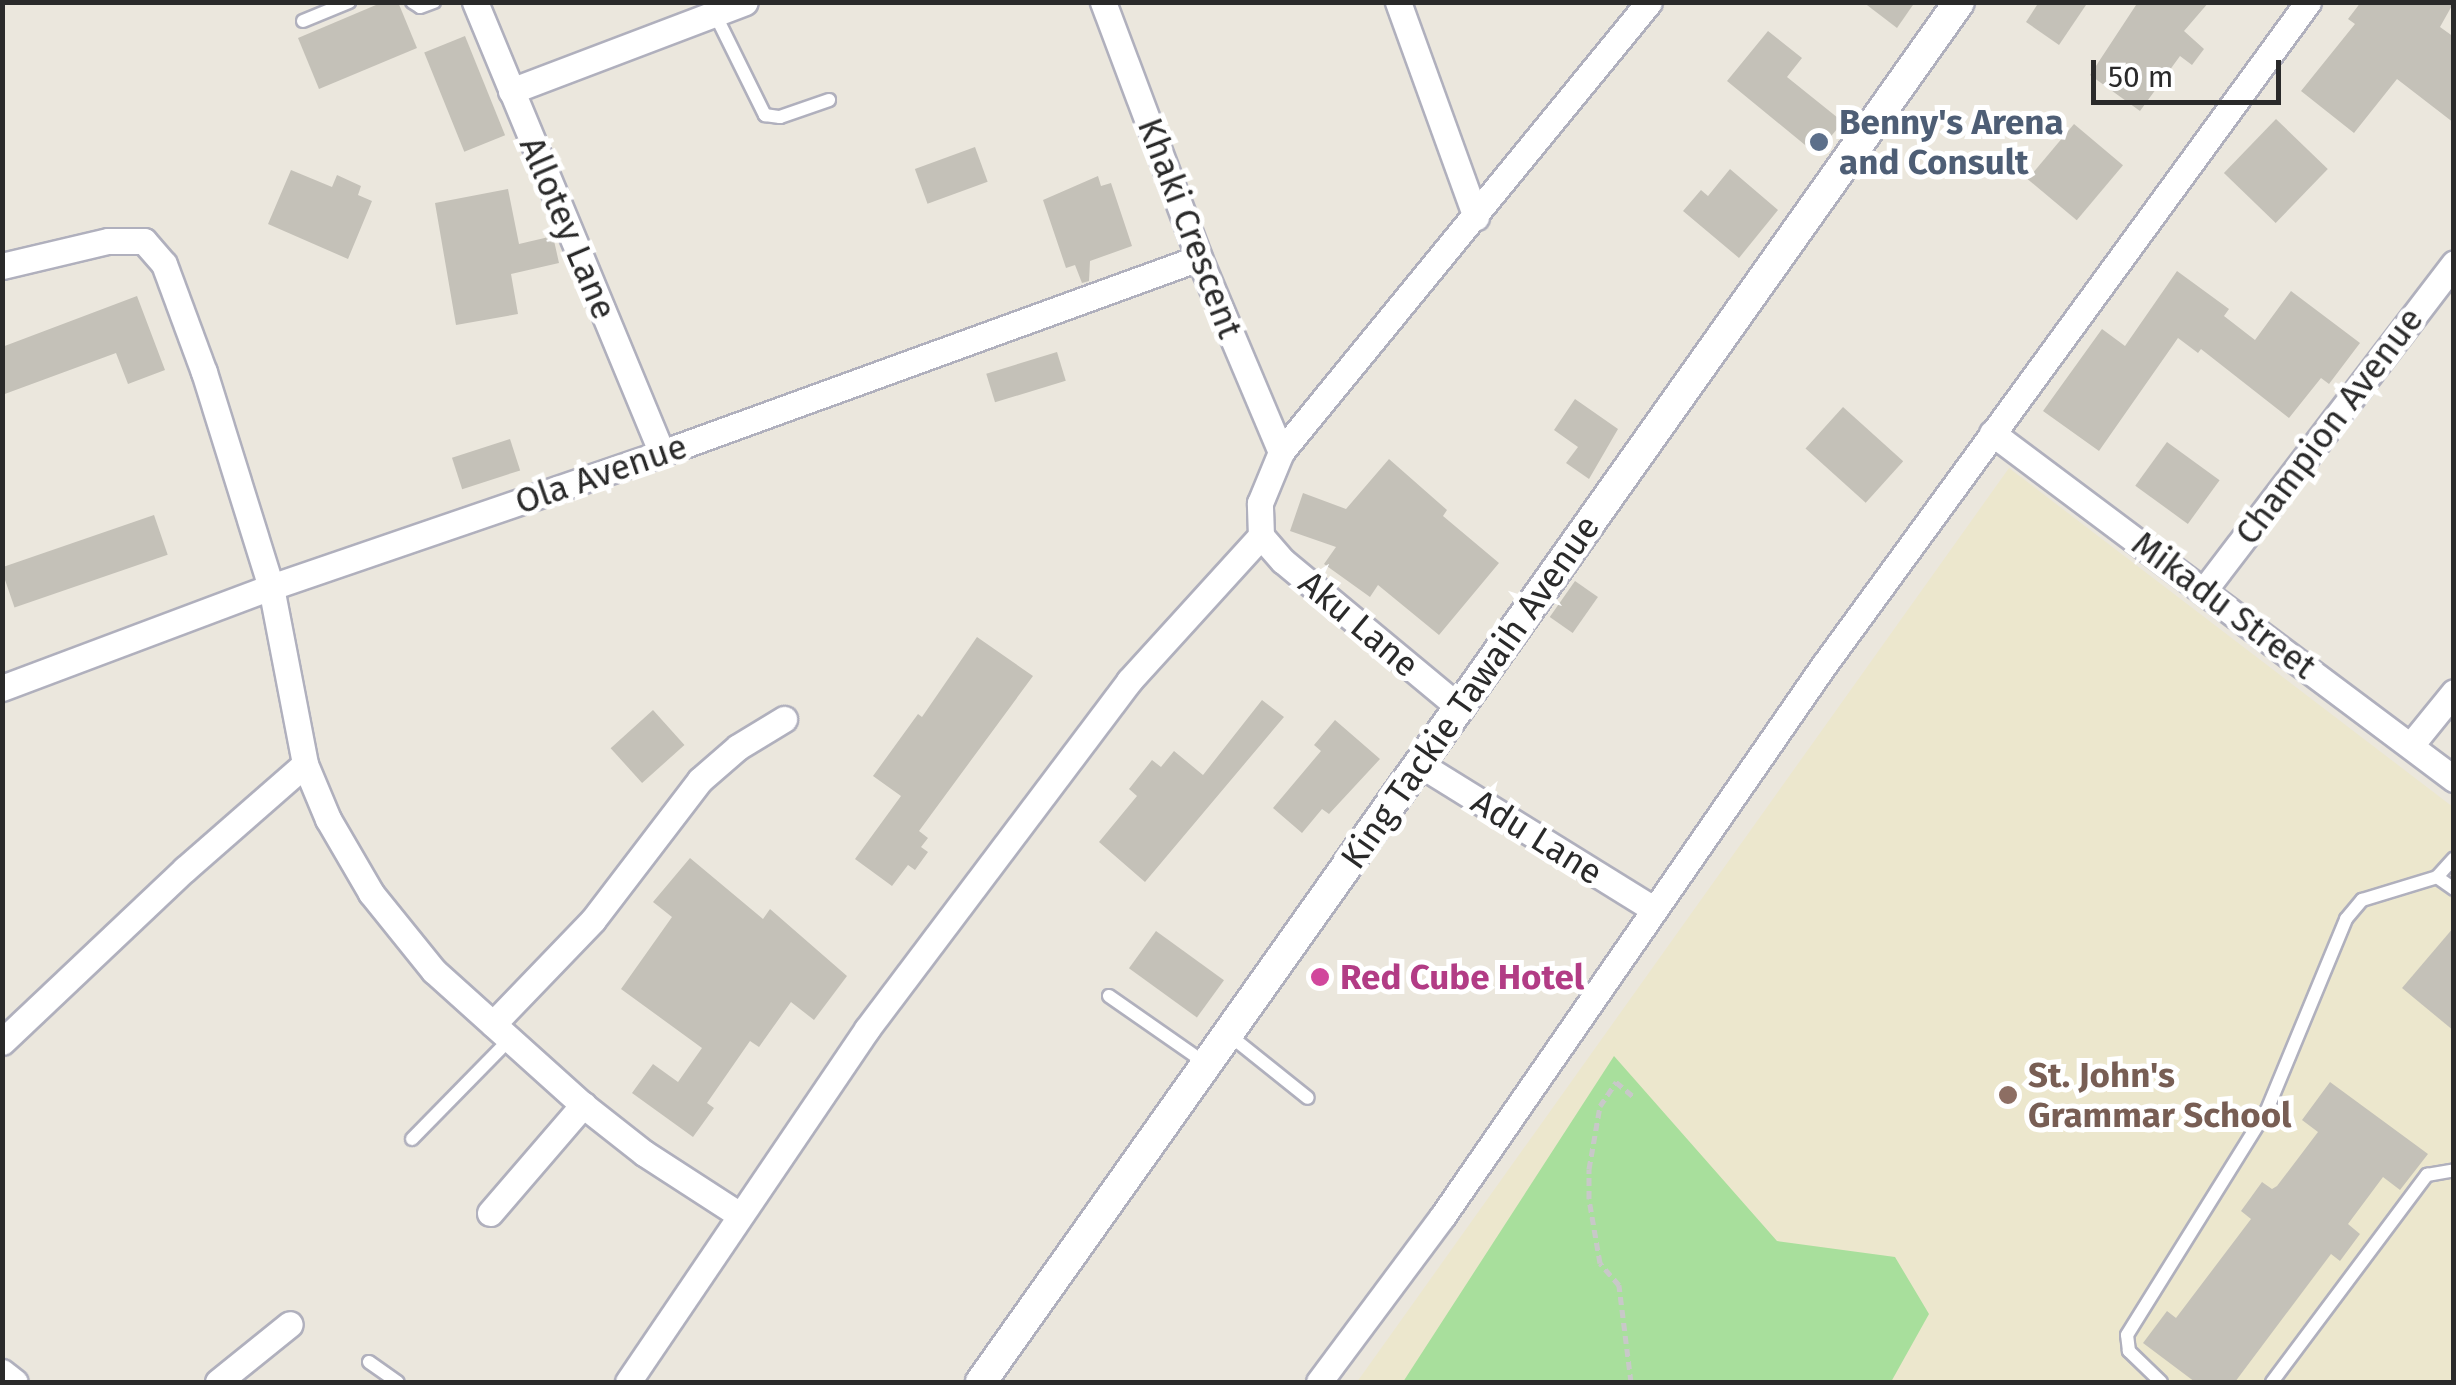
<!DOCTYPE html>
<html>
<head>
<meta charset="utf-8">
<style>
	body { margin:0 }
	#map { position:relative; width:2456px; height:1385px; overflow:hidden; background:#ebe7dd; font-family:"Fira Sans",sans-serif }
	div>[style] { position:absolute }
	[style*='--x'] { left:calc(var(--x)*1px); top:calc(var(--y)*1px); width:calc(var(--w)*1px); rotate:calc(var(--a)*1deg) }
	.education>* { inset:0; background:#ece7cd }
	.green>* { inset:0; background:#a8df9c }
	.building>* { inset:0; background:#c4c1b8; transform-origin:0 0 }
	.path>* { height:5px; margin-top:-2.5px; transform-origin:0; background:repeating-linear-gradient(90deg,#c8c8c8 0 8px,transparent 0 13px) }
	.roads { filter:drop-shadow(2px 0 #b0b0bd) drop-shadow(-2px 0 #b0b0bd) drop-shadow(0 2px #b0b0bd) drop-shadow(0 -2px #b0b0bd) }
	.service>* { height:12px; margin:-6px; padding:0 6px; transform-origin:6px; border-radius:6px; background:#fff }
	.minor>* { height:25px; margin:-12.5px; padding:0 12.5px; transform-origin:12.5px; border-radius:12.5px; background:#fff }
	.tertiary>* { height:30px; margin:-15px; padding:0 15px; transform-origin:15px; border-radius:15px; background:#fff }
	.dots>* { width:28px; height:28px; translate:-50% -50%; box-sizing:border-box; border:5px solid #fff; border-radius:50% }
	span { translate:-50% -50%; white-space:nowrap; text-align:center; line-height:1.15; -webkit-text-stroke:10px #fff; paint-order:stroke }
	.service-label { font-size:35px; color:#4e5e75; font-weight:700 }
	.left { translate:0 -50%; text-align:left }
	.street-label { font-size:35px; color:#2a2a2a }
	.hotel-label { font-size:35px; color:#b23c85; font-weight:700 }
	.education-label { font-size:35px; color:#785e54; font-weight:700 }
	.frame { position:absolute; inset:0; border:5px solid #2a2a2a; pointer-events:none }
	.scale { position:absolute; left:2091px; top:60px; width:190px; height:45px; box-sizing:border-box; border:5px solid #2a2a2a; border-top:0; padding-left:12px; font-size:30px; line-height:35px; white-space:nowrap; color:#2a2a2a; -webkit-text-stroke:8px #fff; paint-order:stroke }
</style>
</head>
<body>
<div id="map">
	<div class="education">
		<div style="clip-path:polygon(2009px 468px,2453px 807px,2453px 1382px,1357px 1382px)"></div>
	</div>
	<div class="green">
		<div style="clip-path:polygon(1614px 1056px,1777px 1241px,1895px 1257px,1929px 1314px,1891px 1382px,1403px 1382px)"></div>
	</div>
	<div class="building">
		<div style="clip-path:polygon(383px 2px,398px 2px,417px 48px,319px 89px,298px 38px)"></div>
		<div style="clip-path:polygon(1863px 2px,1915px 2px,1897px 28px)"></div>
		<div style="clip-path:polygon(2039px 2px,2088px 2px,2059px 45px,2026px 22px)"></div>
		<div style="clip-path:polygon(2138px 2px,2209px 2px,2184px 31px,2204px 49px,2192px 65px,2180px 56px,2140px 111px,2090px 75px)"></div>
		<div style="clip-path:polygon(2361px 2px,2454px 2px,2440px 27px,2454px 37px,2454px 123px,2397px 79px,2354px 133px,2301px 91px,2355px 24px,2348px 19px)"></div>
		<div style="clip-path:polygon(1768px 31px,1802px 58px,1787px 77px,1843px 122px,1816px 154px,1727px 81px)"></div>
		<div style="left:465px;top:36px;width:107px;height:44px;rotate:68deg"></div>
		<div style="left:2276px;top:119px;width:72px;height:75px;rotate:44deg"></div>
		<div style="left:2074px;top:124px;width:64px;height:72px;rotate:40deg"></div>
		<div style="left:975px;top:147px;width:37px;height:64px;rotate:70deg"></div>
		<div style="clip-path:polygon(1730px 169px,1778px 210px,1739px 258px,1683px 211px,1701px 190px,1708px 196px)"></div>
		<div style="clip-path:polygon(291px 170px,332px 187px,337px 175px,361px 186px,358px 195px,372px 201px,348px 259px,268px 224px)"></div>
		<div style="clip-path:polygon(1098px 176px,1101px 186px,1111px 183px,1132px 246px,1090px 261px,1089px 281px,1082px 283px,1075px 265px,1066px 268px,1043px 200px)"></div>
		<div style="clip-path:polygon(508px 189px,519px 244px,553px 236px,559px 263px,511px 274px,518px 314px,456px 325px,435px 203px)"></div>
		<div style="clip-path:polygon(2177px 271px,2229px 309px,2224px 316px,2255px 340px,2291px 291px,2360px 343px,2329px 384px,2321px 378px,2289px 418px,2201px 349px,2198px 353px,2178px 338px,2099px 451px,2043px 411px,2102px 329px,2125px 346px)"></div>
		<div style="clip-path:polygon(137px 296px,165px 370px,128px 384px,116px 353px,2px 395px,2px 347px)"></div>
		<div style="left:1057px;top:352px;width:30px;height:74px;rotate:73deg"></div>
		<div style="clip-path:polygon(1575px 399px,1618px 429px,1589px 479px,1566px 463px,1578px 447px,1554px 430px)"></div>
		<div style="left:1843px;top:407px;width:81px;height:56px;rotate:42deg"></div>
		<div style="left:510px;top:439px;width:33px;height:61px;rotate:72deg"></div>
		<div style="left:2167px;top:442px;width:65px;height:54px;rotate:36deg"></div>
		<div style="clip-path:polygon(1389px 459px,1447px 510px,1443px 516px,1499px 563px,1439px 635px,1378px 585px,1370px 597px,1324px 564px,1336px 547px,1290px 531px,1303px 493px,1346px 509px)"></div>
		<div style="left:154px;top:515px;width:42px;height:162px;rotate:71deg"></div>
		<div style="left:1575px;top:581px;width:28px;height:44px;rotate:35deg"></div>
		<div style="clip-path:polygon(977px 637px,1033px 676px,919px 831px,928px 838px,921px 847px,928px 852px,915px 870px,908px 865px,892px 886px,855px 859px,901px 796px,873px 776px,918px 714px,922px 717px)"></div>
		<div style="clip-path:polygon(1262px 700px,1284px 717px,1145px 882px,1099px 842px,1137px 796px,1129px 789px,1152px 760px,1161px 767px,1174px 751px,1203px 775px)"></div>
		<div style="left:653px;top:710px;width:47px;height:57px;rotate:48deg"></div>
		<div style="clip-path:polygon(1335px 720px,1380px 759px,1329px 814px,1322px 809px,1302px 833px,1273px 808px,1321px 751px,1314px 745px)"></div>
		<div style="clip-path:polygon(690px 858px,763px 919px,770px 909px,847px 976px,814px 1020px,791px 1002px,759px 1047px,750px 1041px,707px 1103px,714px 1108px,693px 1137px,632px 1093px,653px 1064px,678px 1082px,702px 1048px,621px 989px,672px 917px,653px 902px)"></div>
		<div style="clip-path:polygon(2454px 927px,2454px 1031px,2402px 988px)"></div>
		<div style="left:1156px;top:931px;width:84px;height:46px;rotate:36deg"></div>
		<div style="clip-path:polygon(2330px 1082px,2428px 1154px,2400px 1190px,2383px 1177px,2348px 1224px,2360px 1234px,2340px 1261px,2331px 1254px,2235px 1382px,2195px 1382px,2143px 1343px,2167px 1311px,2176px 1318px,2251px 1219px,2241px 1211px,2262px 1182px,2272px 1189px,2277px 1186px,2318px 1132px,2302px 1120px)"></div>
	</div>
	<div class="path">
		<div style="--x:1631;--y:1382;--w:98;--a:-97.1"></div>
		<div style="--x:1619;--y:1285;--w:29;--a:-131"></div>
		<div style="--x:1600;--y:1263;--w:65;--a:-99.8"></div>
		<div style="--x:1589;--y:1199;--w:30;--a:-90"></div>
		<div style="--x:1589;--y:1169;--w:64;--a:-80.1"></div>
		<div style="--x:1600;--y:1106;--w:29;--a:-56"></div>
		<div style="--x:1616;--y:1082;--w:23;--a:40"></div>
	</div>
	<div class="roads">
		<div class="service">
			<div style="--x:412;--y:2;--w:9;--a:32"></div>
			<div style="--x:420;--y:7;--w:15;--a:-20"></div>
			<div style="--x:715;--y:14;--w:113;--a:63.7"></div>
			<div style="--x:765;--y:115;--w:15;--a:8"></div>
			<div style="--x:780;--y:117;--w:52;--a:-19.1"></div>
			<div style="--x:303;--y:21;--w:50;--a:-22.4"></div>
			<div style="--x:2437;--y:877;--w:21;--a:35"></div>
			<div style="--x:1109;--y:996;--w:117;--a:34.9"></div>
			<div style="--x:1228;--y:1034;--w:102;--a:38.7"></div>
			<div style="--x:412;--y:1139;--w:140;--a:-45.6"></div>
			<div style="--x:369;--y:1362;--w:35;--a:35"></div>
			<div style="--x:2161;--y:1382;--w:45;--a:-135.9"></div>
			<div style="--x:2129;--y:1351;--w:16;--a:-97"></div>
			<div style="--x:2127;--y:1335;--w:265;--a:-58.1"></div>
			<div style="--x:2267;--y:1110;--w:207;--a:-67.5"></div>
			<div style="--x:2346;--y:919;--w:25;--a:-50"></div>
			<div style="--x:2362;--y:900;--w:78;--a:-17"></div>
			<div style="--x:2437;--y:877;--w:25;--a:-48"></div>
			<div style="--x:2272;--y:1382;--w:259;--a:-53.2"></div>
			<div style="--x:2427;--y:1175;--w:27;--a:-10"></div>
		</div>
		<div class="minor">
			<div style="--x:475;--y:2;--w:488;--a:67.5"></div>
			<div style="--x:1103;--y:2;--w:273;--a:69.4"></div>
			<div style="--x:1199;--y:258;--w:211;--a:67.1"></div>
			<div style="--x:1398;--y:2;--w:229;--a:70.1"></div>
			<div style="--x:511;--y:91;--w:250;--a:-20.8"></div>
			<div style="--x:2;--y:266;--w:109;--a:-13.3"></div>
			<div style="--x:108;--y:241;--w:36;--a:0"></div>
			<div style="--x:144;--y:241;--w:30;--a:49"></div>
			<div style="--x:164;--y:264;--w:115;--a:69.7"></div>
			<div style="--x:204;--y:372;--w:225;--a:72.7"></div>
			<div style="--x:271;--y:587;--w:180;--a:79.1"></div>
			<div style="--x:305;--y:764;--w:60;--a:67.3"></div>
			<div style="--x:328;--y:819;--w:86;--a:59.8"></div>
			<div style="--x:371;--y:893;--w:100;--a:51.1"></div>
			<div style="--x:434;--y:971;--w:200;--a:42"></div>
			<div style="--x:583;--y:1105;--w:78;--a:38.2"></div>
			<div style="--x:644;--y:1153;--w:114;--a:32.9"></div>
			<div style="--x:1992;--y:433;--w:577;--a:36.83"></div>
			<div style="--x:1261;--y:536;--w:33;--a:49"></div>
			<div style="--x:1283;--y:561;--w:231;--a:39.7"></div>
			<div style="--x:2205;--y:589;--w:410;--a:-52.6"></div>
			<div style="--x:2;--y:688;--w:287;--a:-20.6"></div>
			<div style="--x:271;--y:587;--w:413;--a:-18.9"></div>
			<div style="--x:662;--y:453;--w:571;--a:-19.96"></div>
			<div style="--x:2411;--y:745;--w:68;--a:-50.9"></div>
			<div style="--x:1421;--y:765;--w:273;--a:31.8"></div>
			<div style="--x:493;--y:1024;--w:144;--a:-46.1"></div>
			<div style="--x:593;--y:920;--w:176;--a:-52.6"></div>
			<div style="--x:700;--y:780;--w:50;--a:-41"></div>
			<div style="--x:738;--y:747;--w:54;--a:-31.3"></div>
			<div style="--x:2;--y:1042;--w:252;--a:-43.4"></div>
			<div style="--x:185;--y:869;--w:159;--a:-41.2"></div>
			<div style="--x:490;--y:1213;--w:143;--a:-49.3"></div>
			<div style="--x:2;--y:1372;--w:16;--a:38"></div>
			<div style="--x:218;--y:1382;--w:92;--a:-38.9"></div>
			<div style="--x:628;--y:1382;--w:426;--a:-55.9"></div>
			<div style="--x:867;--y:1029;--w:436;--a:-53"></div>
			<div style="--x:1129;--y:681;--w:196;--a:-47.7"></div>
			<div style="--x:1261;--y:536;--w:33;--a:-92"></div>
			<div style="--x:1260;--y:503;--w:55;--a:-67.6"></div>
			<div style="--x:1281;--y:452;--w:581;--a:-50.72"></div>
			<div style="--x:1319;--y:1382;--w:206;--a:-53.3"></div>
			<div style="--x:1442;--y:1217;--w:671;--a:-55.32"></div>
			<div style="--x:1824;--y:665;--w:821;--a:-53.87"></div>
		</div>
		<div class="tertiary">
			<div style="--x:981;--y:1382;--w:1691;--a:-54.67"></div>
		</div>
	</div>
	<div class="dots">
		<div style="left:1819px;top:142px;background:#5c6f8a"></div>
		<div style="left:1320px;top:977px;background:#d1479c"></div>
		<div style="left:2008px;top:1095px;background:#8d6e63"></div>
	</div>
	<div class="service-label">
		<span class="left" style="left:1839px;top:142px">Benny's Arena<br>and Consult</span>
	</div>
	<div class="street-label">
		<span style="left:568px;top:228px;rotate:67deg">Allotey Lane</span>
		<span style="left:1190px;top:228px;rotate:69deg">Khaki Crescent</span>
		<span style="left:2329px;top:426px;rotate:-53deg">Champion Avenue</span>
		<span style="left:601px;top:474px;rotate:-19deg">Ola Avenue</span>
		<span style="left:2224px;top:605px;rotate:37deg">Mikadu Street</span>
		<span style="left:1359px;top:624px;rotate:40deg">Aku Lane</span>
		<span style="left:1470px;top:692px;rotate:-55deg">King Tackie Tawaih Avenue</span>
		<span style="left:1537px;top:837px;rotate:32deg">Adu Lane</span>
	</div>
	<div class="hotel-label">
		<span class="left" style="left:1340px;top:977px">Red Cube Hotel</span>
	</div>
	<div class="education-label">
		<span class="left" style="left:2028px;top:1095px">St. John's<br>Grammar School</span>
	</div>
	<div class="frame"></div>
	<div class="scale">50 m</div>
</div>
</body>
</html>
